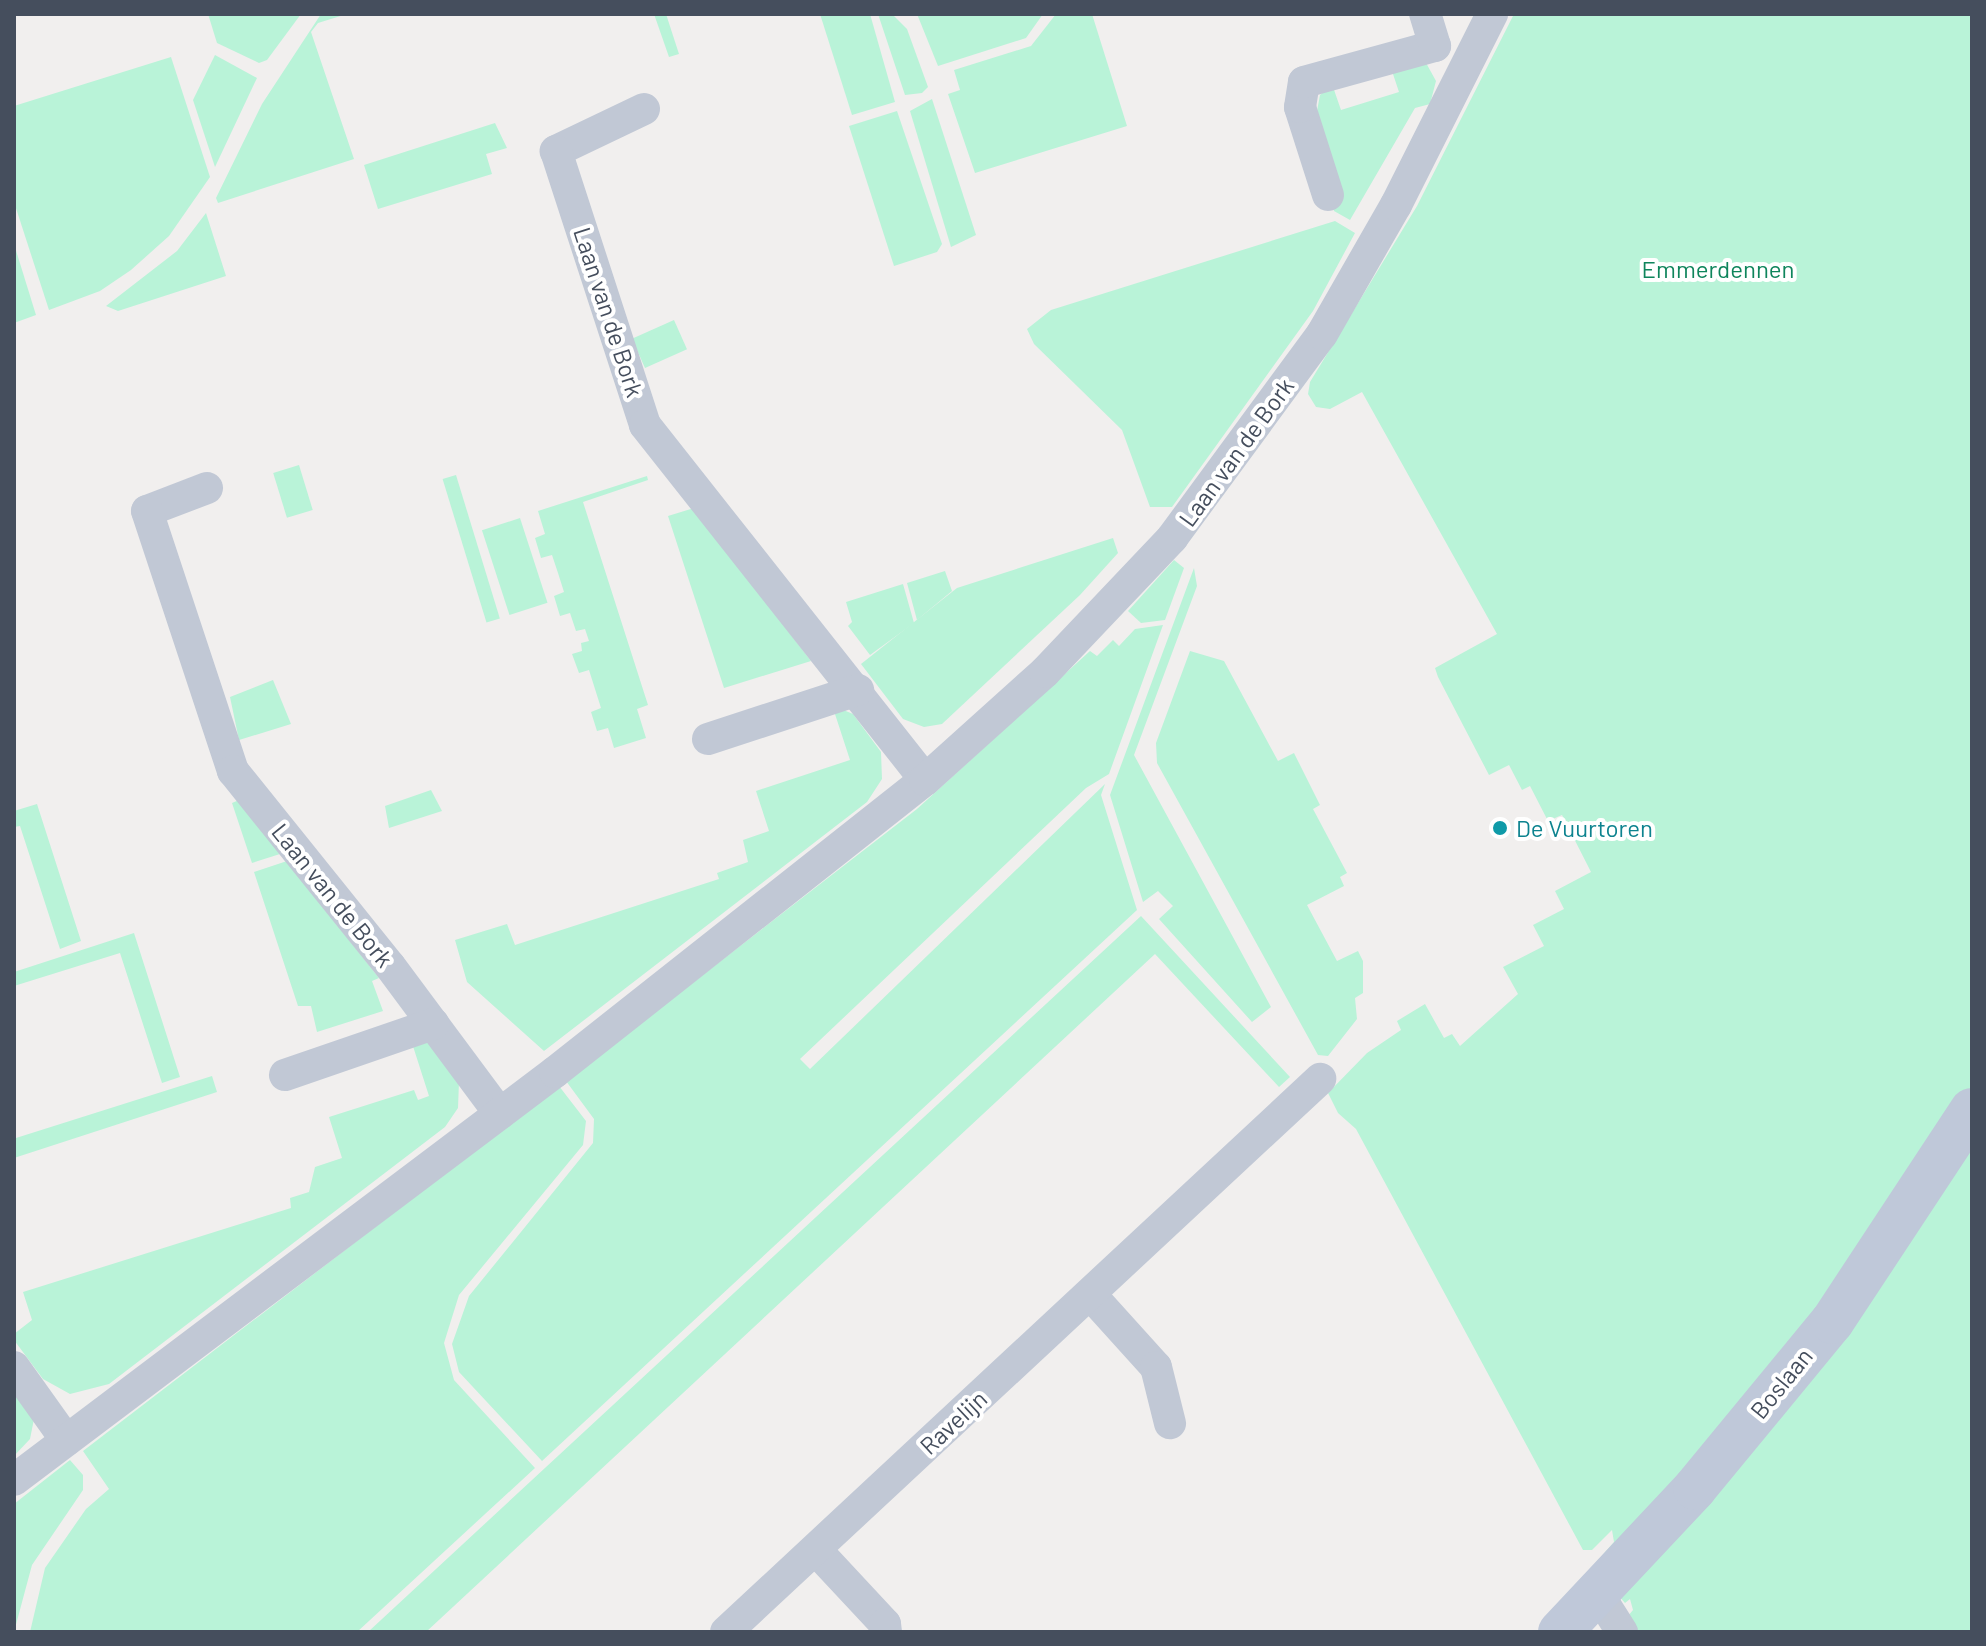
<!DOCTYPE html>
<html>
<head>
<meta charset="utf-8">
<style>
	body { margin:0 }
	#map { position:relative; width:1986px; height:1646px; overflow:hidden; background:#f1efee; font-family:Barlow,sans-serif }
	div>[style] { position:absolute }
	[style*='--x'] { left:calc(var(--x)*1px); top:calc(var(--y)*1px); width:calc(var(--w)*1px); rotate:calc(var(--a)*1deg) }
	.green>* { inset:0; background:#b9f3d8; transform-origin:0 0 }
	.street>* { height:32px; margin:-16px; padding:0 16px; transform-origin:16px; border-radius:16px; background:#c1c8d5 }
	.secondary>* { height:44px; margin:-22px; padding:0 22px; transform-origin:22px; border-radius:22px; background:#bfc8d9 }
	.dots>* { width:22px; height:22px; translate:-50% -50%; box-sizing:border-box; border:4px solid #fff; border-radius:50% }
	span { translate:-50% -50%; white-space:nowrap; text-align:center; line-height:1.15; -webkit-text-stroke:8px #fff; paint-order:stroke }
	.park-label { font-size:24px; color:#0f855c }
	.street-label { font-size:24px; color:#454e5d }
	.culture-label { font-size:24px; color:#0d838f }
	.left { translate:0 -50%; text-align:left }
	.frame { position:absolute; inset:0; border:16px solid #454e5d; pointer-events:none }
</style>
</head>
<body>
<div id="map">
	<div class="green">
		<div style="clip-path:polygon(208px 14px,301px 14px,267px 60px,259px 63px,217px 43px)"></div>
		<div style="clip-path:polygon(321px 14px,347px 14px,318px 23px,311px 32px,354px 159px,218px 203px,216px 198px,262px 104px)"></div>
		<div style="clip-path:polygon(654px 14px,666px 14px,679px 54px,669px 57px)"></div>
		<div style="clip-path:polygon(820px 14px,870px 14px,895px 102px,852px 115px)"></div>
		<div style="clip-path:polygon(878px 14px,892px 14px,907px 29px,928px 87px,922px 93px,905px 95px)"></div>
		<div style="clip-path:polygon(917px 14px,1043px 14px,1026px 38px,938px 66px)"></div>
		<div style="clip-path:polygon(1056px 14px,1092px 14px,1127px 126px,975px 173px,948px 94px,960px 90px,954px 70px,1031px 46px)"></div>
		<div style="clip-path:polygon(1514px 14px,1972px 14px,1972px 1632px,1638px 1631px,1628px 1616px,1633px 1610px,1630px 1599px,1625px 1603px,1593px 1566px,1614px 1542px,1612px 1530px,1592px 1550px,1583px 1550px,1356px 1129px,1338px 1113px,1328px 1093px,1367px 1053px,1401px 1030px,1397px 1021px,1425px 1004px,1444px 1038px,1452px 1034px,1460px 1046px,1518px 994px,1503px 967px,1544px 946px,1533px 925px,1564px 909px,1555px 891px,1591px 872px,1562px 815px,1548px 821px,1530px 786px,1522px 790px,1509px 765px,1489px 775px,1438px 677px,1435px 668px,1497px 634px,1362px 392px,1330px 409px,1316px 407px,1308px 394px,1310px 382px,1417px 206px)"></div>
		<div style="clip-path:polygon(215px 55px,257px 78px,215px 167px,193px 100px)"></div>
		<div style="clip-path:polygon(171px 57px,210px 177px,169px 236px,131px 270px,100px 291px,49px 310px,14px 202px,14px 106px)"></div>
		<div style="clip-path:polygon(1425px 61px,1436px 81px,1430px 104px,1415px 108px,1350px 220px,1334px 211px,1317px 111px,1320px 95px,1332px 84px,1341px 110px,1399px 92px,1390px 65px)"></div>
		<div style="clip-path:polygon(932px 99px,976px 235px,951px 247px,910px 111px)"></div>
		<div style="clip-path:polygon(897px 111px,942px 244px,937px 252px,894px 266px,849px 126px)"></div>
		<div style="clip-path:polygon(495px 123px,507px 148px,486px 154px,492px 174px,378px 209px,364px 165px)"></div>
		<div style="clip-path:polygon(206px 213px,226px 276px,118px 311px,106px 306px,177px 251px)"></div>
		<div style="clip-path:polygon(1335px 221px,1355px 233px,1313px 311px,1172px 507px,1150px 507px,1122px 430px,1034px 344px,1027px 329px,1051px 310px)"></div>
		<div style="clip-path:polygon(14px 244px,36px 315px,14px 323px)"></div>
		<div style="left:674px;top:320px;width:32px;height:46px;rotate:66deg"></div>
		<div style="left:299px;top:465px;width:47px;height:27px;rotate:73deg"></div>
		<div style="left:456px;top:475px;width:150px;height:14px;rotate:73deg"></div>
		<div style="clip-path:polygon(647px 476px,648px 480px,583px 502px,648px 705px,637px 709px,646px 738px,614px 748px,608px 728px,597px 731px,591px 712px,601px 708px,589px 670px,579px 673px,572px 654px,582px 651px,581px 643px,589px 641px,585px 629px,576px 631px,570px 613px,560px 616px,554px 596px,564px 592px,558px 573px,552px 555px,541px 558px,535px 538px,545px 534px,538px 511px)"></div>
		<div style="clip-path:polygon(694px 508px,811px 661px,724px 688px,668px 516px)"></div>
		<div style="left:520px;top:518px;width:89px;height:40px;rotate:72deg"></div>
		<div style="clip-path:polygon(1113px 538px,1118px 553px,1080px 595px,942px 724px,924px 727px,903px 719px,861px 664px,957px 588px)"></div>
		<div style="clip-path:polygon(1174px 560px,1184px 568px,1165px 620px,1141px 623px,1128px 611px)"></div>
		<div style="clip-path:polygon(1194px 568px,1197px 586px,1134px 755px,1271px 1007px,1252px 1022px,1159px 919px,1173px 906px,1158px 891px,1143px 902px,1110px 795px)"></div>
		<div style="clip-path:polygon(945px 571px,952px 591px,917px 620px,907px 583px)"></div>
		<div style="clip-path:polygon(903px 584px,914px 623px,870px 655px,848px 626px,852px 622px,846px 602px)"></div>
		<div style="clip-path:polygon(1163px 625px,1109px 774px,1086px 788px,800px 1059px,810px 1069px,1105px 784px,1101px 795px,1137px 910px,542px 1461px,459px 1372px,452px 1344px,469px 1296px,593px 1143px,594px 1119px,566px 1081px,917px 809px,1090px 651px,1097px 656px,1113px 640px,1119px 646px,1135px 629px)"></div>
		<div style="clip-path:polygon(1190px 651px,1224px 661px,1278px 761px,1294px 753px,1320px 805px,1313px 809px,1347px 873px,1340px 877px,1344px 886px,1307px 905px,1337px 961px,1358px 951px,1363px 961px,1363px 993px,1355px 998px,1357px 1019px,1328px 1056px,1318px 1055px,1157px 763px,1156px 743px)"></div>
		<div style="clip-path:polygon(273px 680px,291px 724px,239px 740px,230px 697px)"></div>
		<div style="clip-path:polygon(841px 709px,853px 714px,881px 752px,882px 779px,867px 802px,544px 1051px,467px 982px,455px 940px,507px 924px,515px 945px,719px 879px,717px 873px,748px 862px,743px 840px,769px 831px,756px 791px,850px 760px,834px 711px)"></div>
		<div style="clip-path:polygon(431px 790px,442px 811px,389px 828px,385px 806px)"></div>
		<div style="clip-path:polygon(239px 800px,280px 854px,252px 863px,232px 803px)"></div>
		<div style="clip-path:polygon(37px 804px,81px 941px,60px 949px,20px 826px,14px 827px,14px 811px)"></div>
		<div style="clip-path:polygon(287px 861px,379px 978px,372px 981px,383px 1011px,317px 1032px,311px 1006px,298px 1006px,254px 872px)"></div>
		<div style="clip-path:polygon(1141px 916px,1290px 1077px,1279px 1087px,1155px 954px,426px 1632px,368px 1632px)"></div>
		<div style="clip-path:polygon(134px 933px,180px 1077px,162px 1083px,120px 953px,14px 986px,14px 972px)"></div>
		<div style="clip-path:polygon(425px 1039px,459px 1082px,458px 1108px,445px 1127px,109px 1384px,70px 1394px,43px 1379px,14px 1340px,14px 1334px,32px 1320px,23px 1292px,291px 1208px,290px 1198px,309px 1192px,315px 1167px,342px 1158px,329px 1117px,414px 1090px,418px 1100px,429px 1096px,411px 1040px)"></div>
		<div style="clip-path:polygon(212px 1076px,217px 1092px,14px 1158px,14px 1133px,16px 1138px)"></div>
		<div style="clip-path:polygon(559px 1086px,586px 1121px,583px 1145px,459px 1295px,444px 1343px,454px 1380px,535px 1468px,357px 1632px,30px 1632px,45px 1568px,86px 1509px,109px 1489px,83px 1451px)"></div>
		<div style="clip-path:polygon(14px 1380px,34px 1419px,30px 1439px,14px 1456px)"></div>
		<div style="clip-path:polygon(70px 1460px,83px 1475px,83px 1490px,32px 1565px,14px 1632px,14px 1504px)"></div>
	</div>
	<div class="street">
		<div style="--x:644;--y:109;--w:98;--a:154.5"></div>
		<div style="--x:556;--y:151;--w:288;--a:72"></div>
		<div style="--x:645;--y:425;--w:452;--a:51.7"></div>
		<div style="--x:1328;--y:195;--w:92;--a:-107.7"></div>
		<div style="--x:1300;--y:107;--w:25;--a:-81"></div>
		<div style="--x:1304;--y:82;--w:136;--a:-15.4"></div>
		<div style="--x:1435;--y:46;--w:34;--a:-107"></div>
		<div style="--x:207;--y:488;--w:64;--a:159"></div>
		<div style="--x:147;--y:511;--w:274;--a:71.7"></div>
		<div style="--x:233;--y:771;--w:250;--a:51.2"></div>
		<div style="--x:390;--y:966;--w:184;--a:53.4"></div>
		<div style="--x:708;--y:739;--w:158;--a:-18.1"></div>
		<div style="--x:285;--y:1075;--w:157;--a:-19"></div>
		<div style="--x:1090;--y:1294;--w:98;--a:47.9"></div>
		<div style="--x:1156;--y:1367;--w:58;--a:76"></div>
		<div style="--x:14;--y:1367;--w:90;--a:54.5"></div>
		<div style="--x:14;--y:1480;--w:678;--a:-37.02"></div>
		<div style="--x:555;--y:1072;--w:471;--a:-38.3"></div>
		<div style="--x:925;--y:780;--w:161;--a:-42"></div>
		<div style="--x:1045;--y:672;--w:185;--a:-46.5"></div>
		<div style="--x:1172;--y:538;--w:253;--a:-53.7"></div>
		<div style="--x:1322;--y:334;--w:149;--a:-60.2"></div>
		<div style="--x:1396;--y:205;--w:214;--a:-63.3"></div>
		<div style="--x:816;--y:1550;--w:101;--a:47"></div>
		<div style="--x:885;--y:1624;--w:8;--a:83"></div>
		<div style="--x:1598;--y:1594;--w:45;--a:57.7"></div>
		<div style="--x:726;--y:1632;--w:812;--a:-42.95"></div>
	</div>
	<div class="secondary">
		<div style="--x:1560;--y:1632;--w:197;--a:-46.8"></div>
		<div style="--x:1695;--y:1488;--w:215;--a:-50.5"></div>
		<div style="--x:1832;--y:1322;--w:254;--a:-56.6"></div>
	</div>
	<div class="dots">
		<div style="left:1500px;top:828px;background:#0f9aa8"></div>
	</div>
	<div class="park-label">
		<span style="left:1718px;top:269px">Emmerdennen</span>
	</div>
	<div class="street-label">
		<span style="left:609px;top:312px;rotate:72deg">Laan van de Bork</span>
		<span style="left:1236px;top:452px;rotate:-54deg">Laan van de Bork</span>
		<span style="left:333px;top:895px;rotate:51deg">Laan van de Bork</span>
		<span style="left:1781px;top:1383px;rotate:-51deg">Boslaan</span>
		<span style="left:953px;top:1422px;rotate:-43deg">Ravelijn</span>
	</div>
	<div class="culture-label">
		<span class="left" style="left:1516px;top:828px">De Vuurtoren</span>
	</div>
	<div class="frame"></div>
</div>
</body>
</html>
